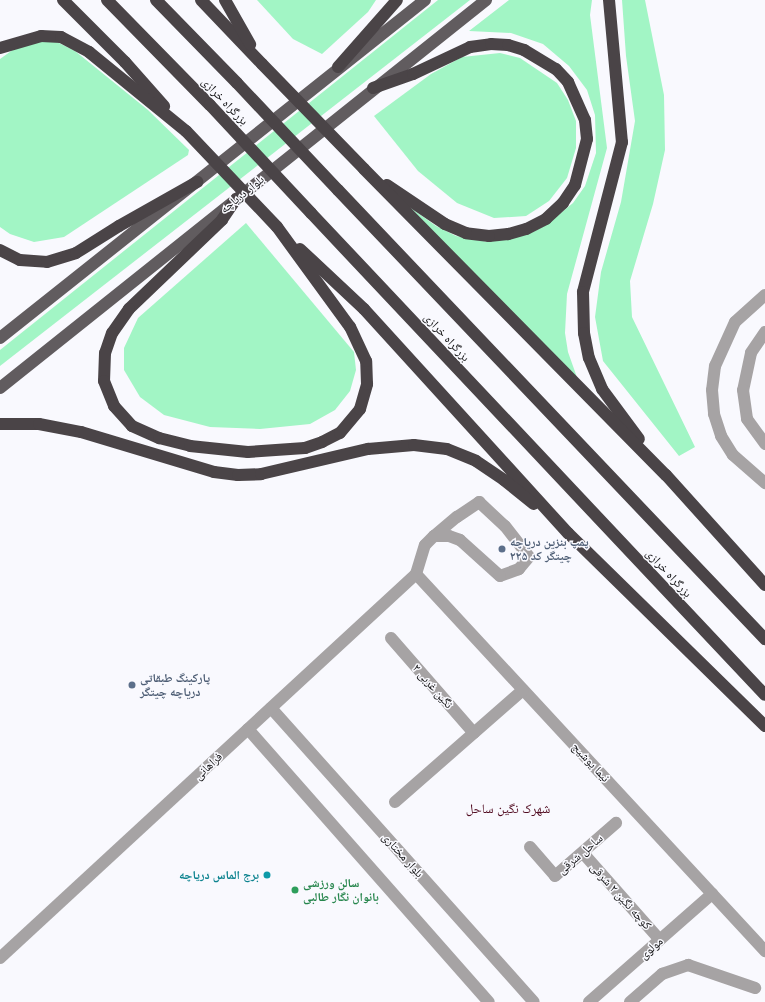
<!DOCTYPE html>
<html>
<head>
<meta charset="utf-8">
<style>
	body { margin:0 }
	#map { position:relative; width:765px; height:1002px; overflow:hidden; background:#f9f9fe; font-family:"Open Sans","Noto Naskh Arabic",sans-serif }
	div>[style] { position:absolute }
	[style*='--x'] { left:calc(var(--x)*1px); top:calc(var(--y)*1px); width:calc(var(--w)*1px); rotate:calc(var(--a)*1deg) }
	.green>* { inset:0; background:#a2f5c5 }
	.minor>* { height:12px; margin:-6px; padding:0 6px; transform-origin:6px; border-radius:6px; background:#a6a3a4 }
	.major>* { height:12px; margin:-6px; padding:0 6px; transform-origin:6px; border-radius:6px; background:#615c5f }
	.highway>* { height:12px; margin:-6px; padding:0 6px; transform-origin:6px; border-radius:6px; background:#4a4447 }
	.highway-bridge>* { height:12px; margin:-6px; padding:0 6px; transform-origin:6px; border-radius:6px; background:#4a4447 }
	.dots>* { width:11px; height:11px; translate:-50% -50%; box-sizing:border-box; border:2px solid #f9f9fe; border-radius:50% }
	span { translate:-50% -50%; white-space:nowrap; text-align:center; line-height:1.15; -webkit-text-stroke:3px #f9f9fe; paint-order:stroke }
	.street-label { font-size:12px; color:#101012 }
	.service-label { font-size:12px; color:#4e5e75; font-weight:700 }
	.left { translate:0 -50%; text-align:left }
	.culture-label { font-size:12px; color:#0d838f; font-weight:700 }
	.right { translate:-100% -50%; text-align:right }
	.leisure-label { font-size:12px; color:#27864d; font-weight:700 }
	.neighbourhood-label { font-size:13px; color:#520d22 }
</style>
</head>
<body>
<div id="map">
	<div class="green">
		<div style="clip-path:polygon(257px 0,376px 0,368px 12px,322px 54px,293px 39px)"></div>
		<div style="clip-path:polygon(438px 0,470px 0,0 366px,0 350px)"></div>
		<div style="clip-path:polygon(509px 0,592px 0,590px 15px,607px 148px,567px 294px,565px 333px,568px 352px,579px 383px,408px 206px,436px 226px,456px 236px,488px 242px,533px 232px,546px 225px,573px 203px,585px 186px,596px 153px,595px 115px,587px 90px,569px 66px,543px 44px,511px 33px,469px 31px)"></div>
		<div style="clip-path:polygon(622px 0,645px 0,664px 95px,665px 150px,653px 204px,630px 281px,632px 317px,695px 447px,679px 456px,603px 361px,595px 317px,601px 272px,621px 202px,635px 121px,626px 56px)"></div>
		<div style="clip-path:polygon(34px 42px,57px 42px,75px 51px,148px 110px,189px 150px,188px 155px,64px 237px,34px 242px,10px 234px,0 227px,0 59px,14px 49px)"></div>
		<div style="clip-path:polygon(500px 53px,520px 58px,557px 83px,568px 100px,576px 121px,576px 148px,567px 178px,549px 201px,526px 216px,494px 218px,457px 203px,418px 171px,374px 116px,431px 74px,462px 57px)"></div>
		<div style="clip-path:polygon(246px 223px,354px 352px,356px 370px,350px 391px,335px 410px,310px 424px,260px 429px,210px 427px,164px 415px,140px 397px,124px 370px,124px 348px,138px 318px)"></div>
	</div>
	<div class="minor">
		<div style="--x:765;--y:295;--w:40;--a:138"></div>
		<div style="--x:735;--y:322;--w:48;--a:114.4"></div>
		<div style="--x:715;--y:366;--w:24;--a:97"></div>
		<div style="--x:712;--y:390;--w:24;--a:85"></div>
		<div style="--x:714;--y:414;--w:23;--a:72"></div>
		<div style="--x:721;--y:436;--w:22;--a:58"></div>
		<div style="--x:733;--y:455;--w:43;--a:41.2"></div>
		<div style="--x:765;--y:332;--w:25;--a:124"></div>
		<div style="--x:751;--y:353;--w:38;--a:102"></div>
		<div style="--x:743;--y:390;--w:29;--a:82"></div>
		<div style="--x:747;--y:419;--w:31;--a:54"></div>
		<div style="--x:416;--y:574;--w:514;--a:47.21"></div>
		<div style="--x:416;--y:574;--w:30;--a:-73"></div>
		<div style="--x:425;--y:545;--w:13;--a:-45"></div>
		<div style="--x:434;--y:536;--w:30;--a:-40"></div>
		<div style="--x:457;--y:517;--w:27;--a:-34"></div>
		<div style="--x:479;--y:502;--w:35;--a:43"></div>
		<div style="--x:505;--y:526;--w:39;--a:52"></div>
		<div style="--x:529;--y:557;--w:16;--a:130"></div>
		<div style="--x:519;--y:569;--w:20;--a:160"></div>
		<div style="--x:500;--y:576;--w:54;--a:-138"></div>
		<div style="--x:460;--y:540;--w:12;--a:-160"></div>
		<div style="--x:449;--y:536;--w:15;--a:180"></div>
		<div style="--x:391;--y:638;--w:126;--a:48.9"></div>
		<div style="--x:271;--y:708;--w:394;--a:48.2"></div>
		<div style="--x:248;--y:729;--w:364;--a:48.6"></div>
		<div style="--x:395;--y:802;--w:170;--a:-41.2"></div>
		<div style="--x:530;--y:847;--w:38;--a:49"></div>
		<div style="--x:555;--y:876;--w:81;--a:-41"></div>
		<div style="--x:583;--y:853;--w:116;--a:48.5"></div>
		<div style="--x:0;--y:958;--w:566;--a:-42.71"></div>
		<div style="--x:589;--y:1002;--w:164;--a:-41.3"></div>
		<div style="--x:630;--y:1002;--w:43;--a:-41.2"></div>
		<div style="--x:662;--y:974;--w:28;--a:-19"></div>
		<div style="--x:688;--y:965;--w:71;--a:18.9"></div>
	</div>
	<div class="major">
		<div style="--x:0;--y:338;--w:543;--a:-38.5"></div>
		<div style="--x:0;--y:388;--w:622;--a:-38.6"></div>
	</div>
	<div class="highway">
		<div style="--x:63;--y:0;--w:88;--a:45"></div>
		<div style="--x:125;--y:62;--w:59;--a:48.4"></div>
		<div style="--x:107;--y:0;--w:147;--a:45.6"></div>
		<div style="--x:156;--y:0;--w:116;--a:45.7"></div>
		<div style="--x:201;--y:0;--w:88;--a:46.4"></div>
		<div style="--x:225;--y:0;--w:51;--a:60.4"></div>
		<div style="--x:609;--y:0;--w:143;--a:84.8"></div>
		<div style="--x:622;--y:142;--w:155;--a:104.6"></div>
		<div style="--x:583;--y:292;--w:41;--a:88.6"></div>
		<div style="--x:584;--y:333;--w:25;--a:79"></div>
		<div style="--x:589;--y:358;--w:34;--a:67"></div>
		<div style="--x:602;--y:389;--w:62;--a:53.5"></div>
		<div style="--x:0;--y:48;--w:43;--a:-16.3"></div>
		<div style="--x:41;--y:36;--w:20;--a:3"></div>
		<div style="--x:61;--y:37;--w:32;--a:28"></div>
		<div style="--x:89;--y:52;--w:125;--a:39.2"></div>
		<div style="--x:338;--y:67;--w:89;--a:-48.6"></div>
		<div style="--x:373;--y:88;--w:42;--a:-19.3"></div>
		<div style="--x:413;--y:74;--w:63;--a:-25.3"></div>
		<div style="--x:470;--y:47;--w:21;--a:-8"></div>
		<div style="--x:491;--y:44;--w:17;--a:3"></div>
		<div style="--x:508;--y:45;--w:17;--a:17"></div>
		<div style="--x:524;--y:50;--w:37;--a:31"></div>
		<div style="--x:556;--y:69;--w:18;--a:47"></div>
		<div style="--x:568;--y:82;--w:42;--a:65.9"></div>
		<div style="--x:585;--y:120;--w:19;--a:84"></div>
		<div style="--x:587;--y:139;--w:48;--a:104.6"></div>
		<div style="--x:575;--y:185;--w:22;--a:124"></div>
		<div style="--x:563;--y:203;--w:23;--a:137"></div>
		<div style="--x:546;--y:219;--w:22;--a:153"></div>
		<div style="--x:526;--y:229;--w:19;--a:164"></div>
		<div style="--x:508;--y:234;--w:19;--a:174"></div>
		<div style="--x:489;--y:236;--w:23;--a:-173"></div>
		<div style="--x:466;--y:233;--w:23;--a:-157"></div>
		<div style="--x:445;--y:224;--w:70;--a:-146.1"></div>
		<div style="--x:364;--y:169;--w:430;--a:45.4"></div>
		<div style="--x:666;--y:475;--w:148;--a:48"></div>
		<div style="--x:338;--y:190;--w:620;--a:46.44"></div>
		<div style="--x:236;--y:199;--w:25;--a:124"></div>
		<div style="--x:222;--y:220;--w:129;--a:136.3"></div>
		<div style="--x:129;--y:309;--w:29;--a:125"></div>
		<div style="--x:112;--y:333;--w:21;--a:109"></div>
		<div style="--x:105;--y:353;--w:28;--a:92"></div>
		<div style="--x:104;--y:381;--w:27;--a:68"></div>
		<div style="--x:114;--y:406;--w:27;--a:48"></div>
		<div style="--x:132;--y:426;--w:30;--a:24"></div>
		<div style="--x:159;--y:438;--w:32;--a:14"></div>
		<div style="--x:190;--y:446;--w:58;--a:5.9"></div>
		<div style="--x:248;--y:452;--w:57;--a:-4"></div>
		<div style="--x:305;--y:448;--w:18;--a:-19"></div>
		<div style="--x:322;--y:442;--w:20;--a:-27"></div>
		<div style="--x:340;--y:433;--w:31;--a:-50"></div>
		<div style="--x:360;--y:409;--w:26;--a:-74"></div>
		<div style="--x:367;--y:384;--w:23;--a:-92"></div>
		<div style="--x:366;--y:361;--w:38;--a:-115"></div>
		<div style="--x:350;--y:327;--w:124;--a:-126.1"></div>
		<div style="--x:311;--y:213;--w:662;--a:46.71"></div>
		<div style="--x:300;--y:249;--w:88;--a:43.2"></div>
		<div style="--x:364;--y:309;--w:303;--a:47.7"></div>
		<div style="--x:568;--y:533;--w:276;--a:44.4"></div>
		<div style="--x:0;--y:250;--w:22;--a:27"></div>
		<div style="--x:20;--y:260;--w:27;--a:4"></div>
		<div style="--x:47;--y:262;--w:30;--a:-17"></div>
		<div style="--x:76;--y:253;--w:51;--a:-32.1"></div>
		<div style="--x:119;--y:226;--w:90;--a:-29.4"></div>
		<div style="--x:0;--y:424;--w:39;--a:0"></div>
		<div style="--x:39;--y:424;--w:43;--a:10.8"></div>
		<div style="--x:81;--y:432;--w:139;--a:16.7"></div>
		<div style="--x:214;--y:472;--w:24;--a:7"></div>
		<div style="--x:238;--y:475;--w:23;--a:-2"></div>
		<div style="--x:261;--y:474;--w:110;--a:-13.2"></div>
		<div style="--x:368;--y:449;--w:46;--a:-5"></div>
		<div style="--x:414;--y:445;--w:33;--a:7"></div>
		<div style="--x:447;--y:449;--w:31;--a:22"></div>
		<div style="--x:476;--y:461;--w:34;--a:34"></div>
		<div style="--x:504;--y:480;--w:38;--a:39"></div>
	</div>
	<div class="highway-bridge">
		<div style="--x:262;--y:64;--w:146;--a:45.8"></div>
		<div style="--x:237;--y:83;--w:147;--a:46.7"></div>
		<div style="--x:210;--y:105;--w:148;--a:46.9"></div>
		<div style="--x:186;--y:131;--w:132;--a:46.5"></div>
	</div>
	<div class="dots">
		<div style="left:502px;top:549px;background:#5c6f8a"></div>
		<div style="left:132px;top:685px;background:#5c6f8a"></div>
		<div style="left:267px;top:875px;background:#0f9aa8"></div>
		<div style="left:295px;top:890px;background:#2e9e5b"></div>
	</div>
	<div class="street-label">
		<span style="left:225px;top:101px;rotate:46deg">بزرگراه خرازی</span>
		<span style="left:242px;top:194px;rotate:-39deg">بلوار دریاچه</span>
		<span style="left:447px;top:337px;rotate:47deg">بزرگراه خرازی</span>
		<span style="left:669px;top:573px;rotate:47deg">بزرگراه خرازی</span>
		<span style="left:433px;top:686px;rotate:49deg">نگین غربی ۲</span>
		<span style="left:591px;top:762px;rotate:47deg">نیما یوشیج</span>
		<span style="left:208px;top:766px;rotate:-43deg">فراهانی</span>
		<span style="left:580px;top:854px;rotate:-40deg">ساحل شرقی</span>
		<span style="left:403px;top:855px;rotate:48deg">بلوار مختاری</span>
		<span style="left:621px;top:896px;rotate:48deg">کوچه نگین ۲ شرقی</span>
		<span style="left:651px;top:948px;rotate:-41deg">مولوی</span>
	</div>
	<div class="service-label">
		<span class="left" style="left:510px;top:549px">پمپ بنزین دریاچه<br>چیتگر کد ۲۲۵</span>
		<span class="left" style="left:140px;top:685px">پارکینگ طبقاتی<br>دریاچه چیتگر</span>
	</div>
	<div class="culture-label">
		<span class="right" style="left:259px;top:875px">برج الماس دریاچه</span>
	</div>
	<div class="leisure-label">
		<span class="left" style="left:303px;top:890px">سالن ورزشی<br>بانوان نگار طالبی</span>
	</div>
	<div class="neighbourhood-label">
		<span style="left:508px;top:808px">شهرک نگین ساحل</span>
	</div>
</div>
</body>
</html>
